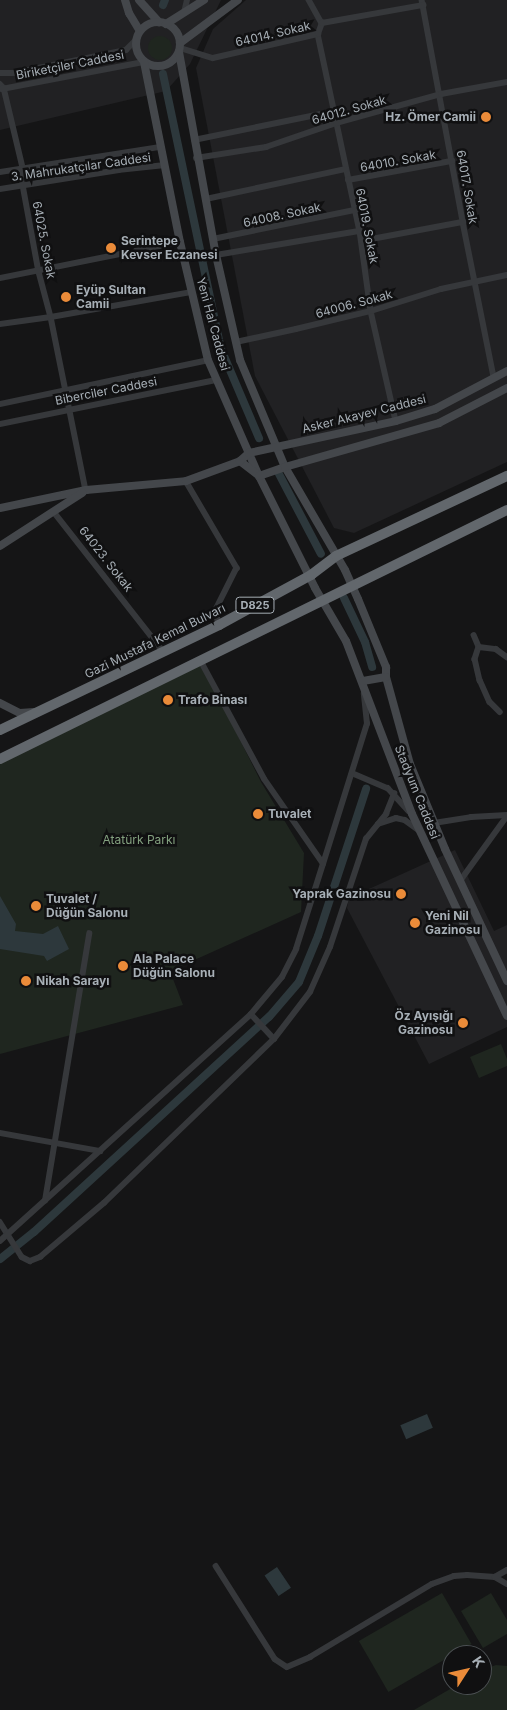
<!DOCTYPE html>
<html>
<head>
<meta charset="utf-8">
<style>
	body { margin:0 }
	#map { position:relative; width:507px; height:1710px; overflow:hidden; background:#151516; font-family:Inter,sans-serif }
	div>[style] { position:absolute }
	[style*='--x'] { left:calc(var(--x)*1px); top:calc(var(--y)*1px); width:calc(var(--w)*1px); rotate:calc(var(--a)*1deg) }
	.built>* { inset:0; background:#212123 }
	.green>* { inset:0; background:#1f261f; transform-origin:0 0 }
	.round { border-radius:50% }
	.water>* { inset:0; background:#2d383c; transform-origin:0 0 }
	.canal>* { height:8px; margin:-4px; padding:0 4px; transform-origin:4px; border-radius:4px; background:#2d383c }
	.street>* { height:5.5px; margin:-2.75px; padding:0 2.75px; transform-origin:2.75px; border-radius:2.75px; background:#36383b }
	.secondary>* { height:8px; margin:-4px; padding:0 4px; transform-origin:4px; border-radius:4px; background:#44474b }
	.secondary>.ring { margin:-4px; padding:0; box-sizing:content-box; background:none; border:8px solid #44474b; border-radius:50% }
	.highway>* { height:10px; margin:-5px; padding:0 5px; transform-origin:5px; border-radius:5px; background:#62676c }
	.dots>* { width:14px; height:14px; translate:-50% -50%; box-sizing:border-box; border:2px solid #101011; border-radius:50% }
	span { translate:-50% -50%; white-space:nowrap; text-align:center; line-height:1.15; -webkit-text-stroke:5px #101011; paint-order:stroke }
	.shield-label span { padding:1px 4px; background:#101011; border:1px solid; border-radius:4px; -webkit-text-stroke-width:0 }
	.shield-label { font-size:11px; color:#a7afb6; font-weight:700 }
	.street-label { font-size:12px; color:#a7afb6 }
	.poi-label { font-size:12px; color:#a7afb6; font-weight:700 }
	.right { translate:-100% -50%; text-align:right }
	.left { translate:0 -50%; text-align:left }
	.park-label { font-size:12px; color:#83a07f }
	.north { position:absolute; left:442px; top:1645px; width:50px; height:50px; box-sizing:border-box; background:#101011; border:1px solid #4c5053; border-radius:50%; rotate:55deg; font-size:14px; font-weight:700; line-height:20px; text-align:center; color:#a7afb6 }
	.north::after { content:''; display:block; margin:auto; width:18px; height:22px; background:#ea8b39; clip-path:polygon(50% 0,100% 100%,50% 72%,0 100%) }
</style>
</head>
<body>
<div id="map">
	<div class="built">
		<div style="clip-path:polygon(0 0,221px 0,190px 64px,166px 91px,0 130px)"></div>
		<div style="clip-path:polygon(246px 0,507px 0,507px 462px,354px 533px,334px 528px,255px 376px,196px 68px,213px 29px)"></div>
		<div style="clip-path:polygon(455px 850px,494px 931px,507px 925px,507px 1027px,429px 1064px,347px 908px,349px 898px)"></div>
	</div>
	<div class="green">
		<div class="round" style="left:148px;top:36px;width:24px;height:24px"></div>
		<div style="clip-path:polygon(200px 660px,261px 782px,304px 853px,301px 912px,170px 971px,183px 1005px,0 1054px,0 760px)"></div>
		<div style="clip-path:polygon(501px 1044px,507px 1059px,507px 1066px,479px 1078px,470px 1057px)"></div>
		<div style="left:442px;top:1593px;width:59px;height:96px;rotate:60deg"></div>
		<div style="clip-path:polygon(491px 1593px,507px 1620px,507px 1634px,483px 1648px,461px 1611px)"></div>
		<div style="clip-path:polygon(496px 1665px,507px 1666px,507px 1710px,414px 1710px,457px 1685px,482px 1685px,482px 1670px)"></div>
	</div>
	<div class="water">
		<div style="clip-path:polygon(0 896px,16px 924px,15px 931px,43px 934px,58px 926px,69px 949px,47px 961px,44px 956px,0 949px)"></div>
		<div style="left:427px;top:1414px;width:15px;height:29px;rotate:67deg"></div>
		<div style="left:277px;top:1567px;width:25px;height:15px;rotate:56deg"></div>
	</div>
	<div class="canal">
		<div style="--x:163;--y:5;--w:5;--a:-68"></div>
		<div style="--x:163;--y:74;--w:281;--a:78.1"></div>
		<div style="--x:221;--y:349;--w:97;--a:66.9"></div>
		<div style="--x:279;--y:474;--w:90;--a:62.3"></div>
		<div style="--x:344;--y:598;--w:49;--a:64.5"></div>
		<div style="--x:365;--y:642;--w:26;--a:74"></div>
		<div style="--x:0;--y:1259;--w:43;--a:-38.5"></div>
		<div style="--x:34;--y:1232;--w:319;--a:-42.5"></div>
		<div style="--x:269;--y:1017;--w:46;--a:-49.4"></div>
		<div style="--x:299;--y:982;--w:50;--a:-67.6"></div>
		<div style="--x:318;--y:936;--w:155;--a:-71.9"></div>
	</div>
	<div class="street">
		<div style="--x:309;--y:0;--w:26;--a:61"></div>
		<div style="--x:422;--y:0;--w:226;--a:79.5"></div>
		<div style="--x:463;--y:222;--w:158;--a:78.7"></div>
		<div style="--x:184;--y:13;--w:13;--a:-77"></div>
		<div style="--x:318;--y:34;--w:201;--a:78"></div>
		<div style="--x:360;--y:231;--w:81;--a:82.2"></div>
		<div style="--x:371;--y:311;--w:113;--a:77.2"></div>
		<div style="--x:180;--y:48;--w:34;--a:17"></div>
		<div style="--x:213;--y:58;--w:108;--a:-12.9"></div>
		<div style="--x:318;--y:34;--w:12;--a:-70"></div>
		<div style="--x:322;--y:23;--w:103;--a:-10.1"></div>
		<div style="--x:0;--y:73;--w:14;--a:0"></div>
		<div style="--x:14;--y:73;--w:114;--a:-11.6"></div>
		<div style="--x:126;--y:50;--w:14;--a:-45"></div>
		<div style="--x:0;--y:84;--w:6;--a:45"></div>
		<div style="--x:4;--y:88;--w:82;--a:76.6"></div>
		<div style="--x:23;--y:168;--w:17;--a:90"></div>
		<div style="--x:23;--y:185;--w:88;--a:79.6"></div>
		<div style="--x:39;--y:272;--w:47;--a:75.1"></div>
		<div style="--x:51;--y:317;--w:177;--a:78.6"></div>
		<div style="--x:2;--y:89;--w:145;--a:-10.8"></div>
		<div style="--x:194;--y:140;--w:144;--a:-11.6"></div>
		<div style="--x:196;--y:158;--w:71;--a:-8.9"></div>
		<div style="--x:266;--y:147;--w:74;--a:-18.9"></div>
		<div style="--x:336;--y:123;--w:109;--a:-15.4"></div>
		<div style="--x:441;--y:94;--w:67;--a:-10.3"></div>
		<div style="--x:0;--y:172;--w:162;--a:-8.9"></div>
		<div style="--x:348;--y:180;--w:106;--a:-10.4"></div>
		<div style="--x:0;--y:189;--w:120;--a:-9.1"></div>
		<div style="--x:118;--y:170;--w:47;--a:-6.1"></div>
		<div style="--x:206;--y:199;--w:143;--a:-12.1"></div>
		<div style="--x:213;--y:239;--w:144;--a:-11.6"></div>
		<div style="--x:361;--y:241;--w:104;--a:-10.6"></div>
		<div style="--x:216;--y:255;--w:146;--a:-9.5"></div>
		<div style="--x:0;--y:278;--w:184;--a:-11.3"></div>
		<div style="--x:0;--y:324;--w:51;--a:-7.8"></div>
		<div style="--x:51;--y:317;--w:143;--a:-10.1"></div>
		<div style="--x:236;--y:342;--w:61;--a:-12.2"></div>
		<div style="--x:296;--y:329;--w:77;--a:-13.5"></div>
		<div style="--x:371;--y:311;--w:73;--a:-17.4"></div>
		<div style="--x:441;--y:289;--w:67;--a:-12"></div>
		<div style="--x:0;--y:404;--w:213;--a:-11.9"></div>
		<div style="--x:0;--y:424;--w:220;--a:-11.5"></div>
		<div style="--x:186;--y:481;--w:101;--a:59.6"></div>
		<div style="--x:237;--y:568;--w:47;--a:116.6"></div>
		<div style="--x:216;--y:610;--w:15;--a:79"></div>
		<div style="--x:54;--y:512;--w:177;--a:51.9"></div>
		<div style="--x:474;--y:635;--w:13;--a:67"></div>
		<div style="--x:479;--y:647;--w:13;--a:108"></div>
		<div style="--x:475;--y:659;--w:22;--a:77"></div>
		<div style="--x:480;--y:680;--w:24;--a:66"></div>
		<div style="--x:490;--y:702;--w:14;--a:45"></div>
		<div style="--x:479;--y:647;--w:17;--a:7"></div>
		<div style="--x:496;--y:649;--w:14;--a:36"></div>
		<div style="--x:352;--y:773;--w:39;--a:23"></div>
		<div style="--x:388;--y:788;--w:31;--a:48"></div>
		<div style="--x:434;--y:823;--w:37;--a:-9"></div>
		<div style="--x:471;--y:817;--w:36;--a:-3"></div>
		<div style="--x:378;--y:824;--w:19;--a:-18"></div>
		<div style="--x:396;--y:818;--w:9;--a:13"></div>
		<div style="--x:405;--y:820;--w:17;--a:36"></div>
		<div style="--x:323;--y:864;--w:147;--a:-72.6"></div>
		<div style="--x:367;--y:724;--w:30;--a:-96"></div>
		<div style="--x:460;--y:881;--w:80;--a:-54.1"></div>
		<div style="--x:251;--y:1014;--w:34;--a:47"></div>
		<div style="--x:0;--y:1133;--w:102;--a:10.2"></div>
		<div style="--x:45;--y:1201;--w:271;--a:-80.6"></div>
		<div style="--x:0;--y:1222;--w:41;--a:57.8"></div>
		<div style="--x:22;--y:1257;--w:9;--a:27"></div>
		<div style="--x:30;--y:1261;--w:11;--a:-22"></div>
		<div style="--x:40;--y:1257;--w:84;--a:-40.2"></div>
		<div style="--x:104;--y:1203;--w:236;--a:-44"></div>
		<div style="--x:274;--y:1039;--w:59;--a:-52.5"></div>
		<div style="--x:310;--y:992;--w:49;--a:-66"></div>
		<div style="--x:330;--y:947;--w:114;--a:-71.6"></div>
		<div style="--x:366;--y:839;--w:32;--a:-51"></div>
		<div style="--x:386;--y:814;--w:22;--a:-68"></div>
		<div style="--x:0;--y:1241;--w:338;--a:-42.1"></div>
		<div style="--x:251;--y:1014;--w:48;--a:-50"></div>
		<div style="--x:282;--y:977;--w:31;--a:-63"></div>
		<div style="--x:296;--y:949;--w:89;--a:-72.4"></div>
		<div style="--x:323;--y:864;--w:103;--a:-124.8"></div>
		<div style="--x:264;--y:779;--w:135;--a:-118.3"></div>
		<div style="--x:216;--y:1566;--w:110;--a:57.6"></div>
		<div style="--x:275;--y:1659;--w:14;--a:34"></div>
		<div style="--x:287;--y:1667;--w:25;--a:-23"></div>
		<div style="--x:310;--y:1657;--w:142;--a:-30.9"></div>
		<div style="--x:432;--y:1584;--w:23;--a:-20"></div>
		<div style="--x:454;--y:1576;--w:13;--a:-4"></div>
		<div style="--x:467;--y:1575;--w:28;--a:4"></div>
		<div style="--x:495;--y:1577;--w:14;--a:30"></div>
		<div style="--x:495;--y:1577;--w:14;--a:-30"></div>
	</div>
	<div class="secondary">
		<div style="--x:125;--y:0;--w:14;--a:73"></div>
		<div style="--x:129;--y:13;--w:21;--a:59"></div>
		<div style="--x:139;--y:0;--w:30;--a:48"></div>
		<div class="ring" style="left:136px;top:22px;width:36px;height:36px"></div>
		<div style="--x:166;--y:24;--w:45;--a:-32.3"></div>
		<div style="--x:180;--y:43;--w:72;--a:-36.6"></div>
		<div style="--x:179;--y:52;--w:206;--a:79.7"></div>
		<div style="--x:216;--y:255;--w:108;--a:77.1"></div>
		<div style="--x:240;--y:360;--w:116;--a:67.2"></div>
		<div style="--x:285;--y:467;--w:119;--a:59.8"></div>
		<div style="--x:345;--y:570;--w:32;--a:66"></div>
		<div style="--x:358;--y:599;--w:74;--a:67.6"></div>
		<div style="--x:386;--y:667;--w:10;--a:90"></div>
		<div style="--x:386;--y:677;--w:90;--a:74.6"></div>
		<div style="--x:410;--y:764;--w:92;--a:67.6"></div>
		<div style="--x:445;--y:849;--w:146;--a:64.8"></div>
		<div style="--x:144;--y:62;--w:184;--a:78.7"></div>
		<div style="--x:180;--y:242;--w:121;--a:76.7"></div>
		<div style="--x:208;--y:360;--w:127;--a:66.3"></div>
		<div style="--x:259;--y:476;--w:125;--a:63.4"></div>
		<div style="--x:315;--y:588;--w:61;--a:59.7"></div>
		<div style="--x:346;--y:641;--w:185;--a:69.1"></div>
		<div style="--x:412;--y:814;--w:223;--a:64.8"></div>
		<div style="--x:240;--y:461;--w:24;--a:38"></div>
		<div style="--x:259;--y:476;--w:28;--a:-19"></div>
		<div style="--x:285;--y:467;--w:160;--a:-15.9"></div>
		<div style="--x:439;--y:423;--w:76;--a:-27.2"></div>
		<div style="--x:0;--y:508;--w:88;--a:-11.8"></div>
		<div style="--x:86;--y:490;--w:100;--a:-5.1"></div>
		<div style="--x:186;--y:481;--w:58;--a:-20.3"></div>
		<div style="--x:240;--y:461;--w:12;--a:-42"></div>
		<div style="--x:249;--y:453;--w:150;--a:-12.3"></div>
		<div style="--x:396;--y:421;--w:41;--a:-17.1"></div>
		<div style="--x:435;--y:409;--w:81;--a:-27.8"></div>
		<div style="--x:0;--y:546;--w:98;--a:-32.9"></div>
		<div style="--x:363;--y:681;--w:23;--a:-10"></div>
		<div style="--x:0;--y:703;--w:22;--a:27"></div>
		<div style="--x:20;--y:713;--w:14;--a:-4"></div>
	</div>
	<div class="highway">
		<div style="--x:0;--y:730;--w:243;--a:-25.6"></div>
		<div style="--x:219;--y:625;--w:105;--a:-28.5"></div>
		<div style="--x:311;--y:575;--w:31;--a:-37"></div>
		<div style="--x:336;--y:556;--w:189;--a:-25.1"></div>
		<div style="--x:0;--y:759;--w:565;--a:-26.16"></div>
	</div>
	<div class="dots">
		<div style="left:486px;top:117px;background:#ea8b39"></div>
		<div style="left:111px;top:248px;background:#ea8b39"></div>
		<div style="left:66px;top:297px;background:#ea8b39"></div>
		<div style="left:168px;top:700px;background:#ea8b39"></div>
		<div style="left:258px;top:814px;background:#ea8b39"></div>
		<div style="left:401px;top:894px;background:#ea8b39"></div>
		<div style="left:36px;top:906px;background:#ea8b39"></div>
		<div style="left:415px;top:923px;background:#ea8b39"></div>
		<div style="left:123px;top:966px;background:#ea8b39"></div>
		<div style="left:26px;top:981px;background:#ea8b39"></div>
		<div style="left:463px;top:1023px;background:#ea8b39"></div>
	</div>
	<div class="shield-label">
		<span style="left:255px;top:605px">D825</span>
	</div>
	<div class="street-label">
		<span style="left:273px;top:34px;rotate:-13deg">64014. Sokak</span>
		<span style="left:70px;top:65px;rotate:-11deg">Biriketçiler Caddesi</span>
		<span style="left:349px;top:110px;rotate:-16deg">64012. Sokak</span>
		<span style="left:398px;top:161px;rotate:-10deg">64010. Sokak</span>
		<span style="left:81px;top:167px;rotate:-8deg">3. Mahrukatçılar Caddesi</span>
		<span style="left:467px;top:187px;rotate:80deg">64017. Sokak</span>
		<span style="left:282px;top:215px;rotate:-12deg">64008. Sokak</span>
		<span style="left:367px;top:226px;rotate:79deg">64019. Sokak</span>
		<span style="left:44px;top:240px;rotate:79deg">64025. Sokak</span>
		<span style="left:354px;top:304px;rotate:-15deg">64006. Sokak</span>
		<span style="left:213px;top:324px;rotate:75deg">Yeni Hal Caddesi</span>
		<span style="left:106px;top:391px;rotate:-11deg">Biberciler Caddesi</span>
		<span style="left:364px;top:414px;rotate:-14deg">Asker Akayev Caddesi</span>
		<span style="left:106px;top:559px;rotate:52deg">64023. Sokak</span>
		<span style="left:155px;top:641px;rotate:-26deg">Gazi Mustafa Kemal Bulvarı</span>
		<span style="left:417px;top:792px;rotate:68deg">Stadyum Caddesi</span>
	</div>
	<div class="poi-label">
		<span class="right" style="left:476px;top:117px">Hz. Ömer Camii</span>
		<span class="left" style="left:121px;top:248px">Serintepe<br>Kevser Eczanesi</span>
		<span class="left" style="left:76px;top:297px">Eyüp Sultan<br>Camii</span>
		<span class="left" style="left:178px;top:700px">Trafo Binası</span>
		<span class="left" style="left:268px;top:814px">Tuvalet</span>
		<span class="right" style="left:391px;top:894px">Yaprak Gazinosu</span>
		<span class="left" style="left:46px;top:906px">Tuvalet /<br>Düğün Salonu</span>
		<span class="left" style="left:425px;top:923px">Yeni Nil<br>Gazinosu</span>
		<span class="left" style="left:133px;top:966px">Ala Palace<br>Düğün Salonu</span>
		<span class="left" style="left:36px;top:981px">Nikah Sarayı</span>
		<span class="right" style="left:453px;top:1023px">Öz Ayışığı<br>Gazinosu</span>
	</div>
	<div class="park-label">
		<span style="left:139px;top:840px">Atatürk Parkı</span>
	</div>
	<div class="north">K</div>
</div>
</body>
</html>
